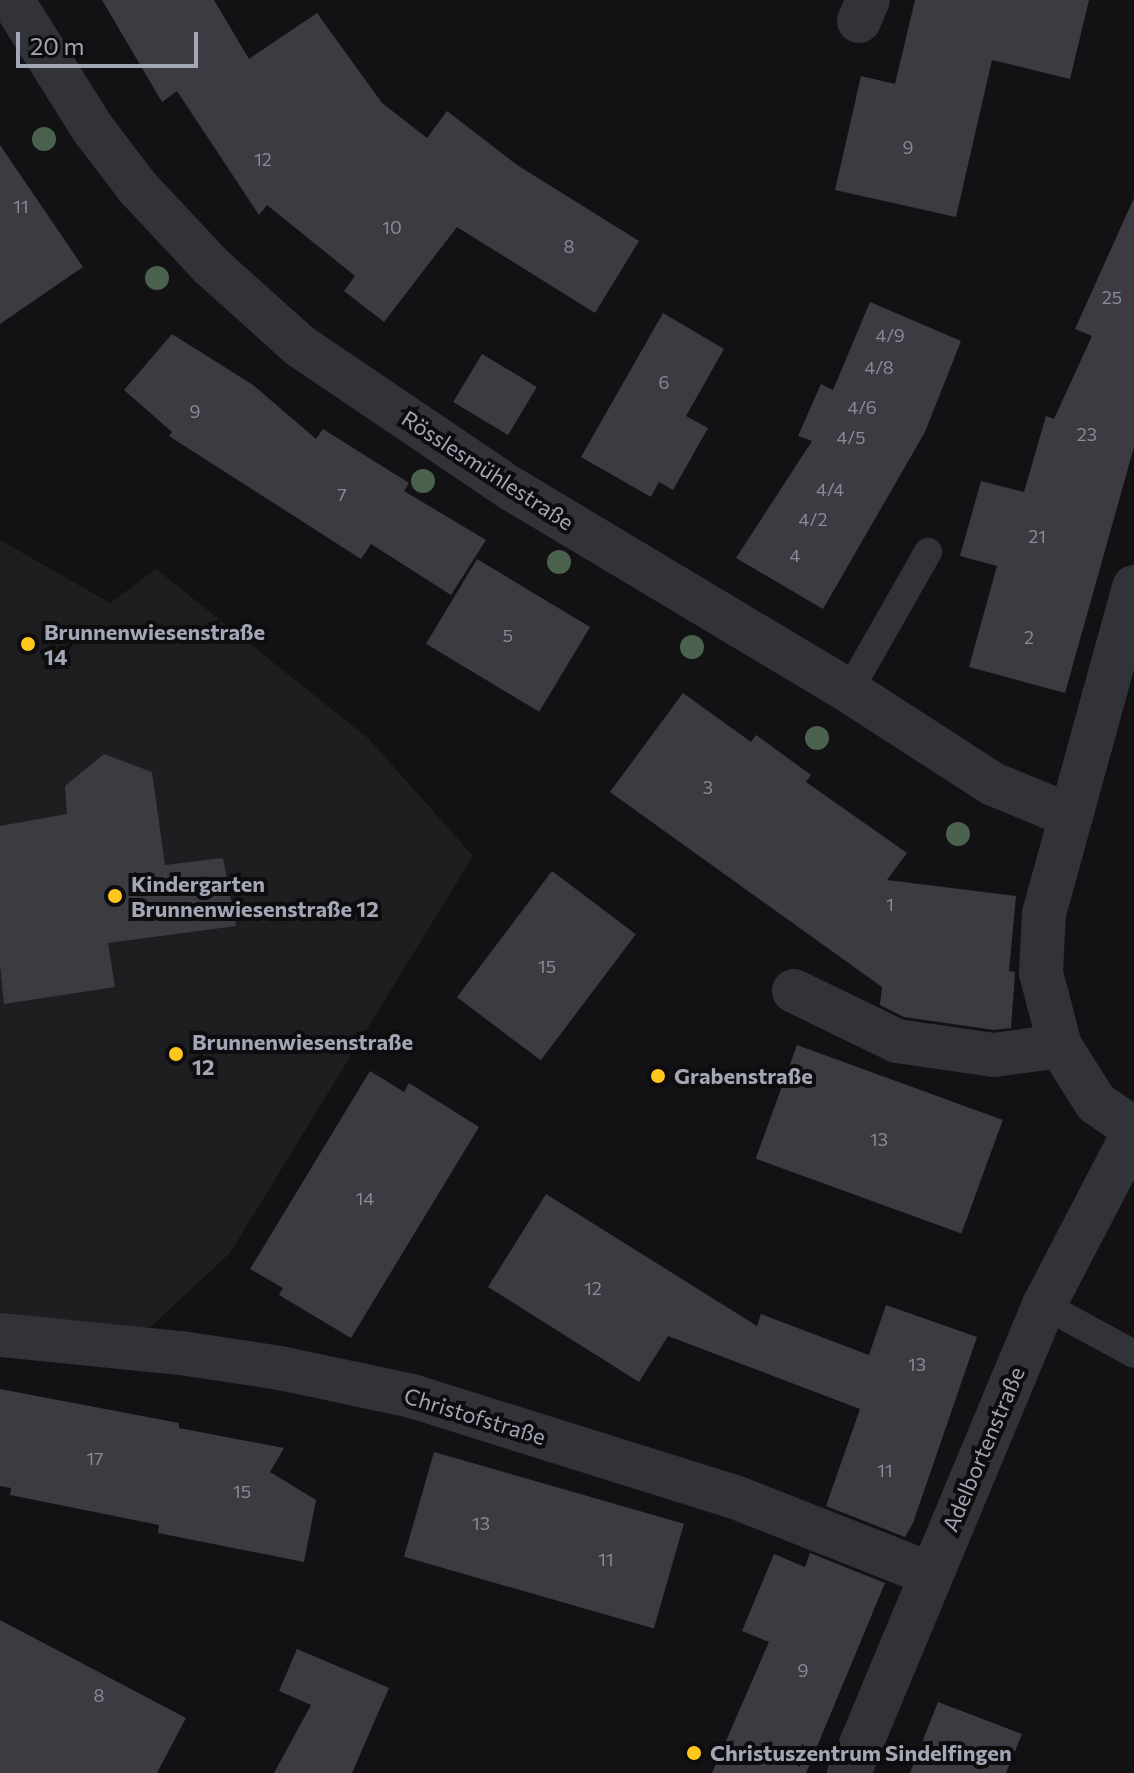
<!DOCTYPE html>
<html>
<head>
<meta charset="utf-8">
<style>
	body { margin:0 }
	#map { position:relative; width:1134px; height:1773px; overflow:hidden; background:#121113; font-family:Commissioner,sans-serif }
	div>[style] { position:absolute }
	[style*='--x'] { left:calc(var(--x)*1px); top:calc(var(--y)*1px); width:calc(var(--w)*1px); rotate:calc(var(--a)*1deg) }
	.built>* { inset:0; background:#1e1d20 }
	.building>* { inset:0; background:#3c3b41; transform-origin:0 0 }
	.service>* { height:28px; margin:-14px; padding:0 14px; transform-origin:14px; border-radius:14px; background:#323338 }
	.minor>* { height:44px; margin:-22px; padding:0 22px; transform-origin:22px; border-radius:22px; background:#323338 }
	.trees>* { width:24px; height:24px; margin:-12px; border-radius:50%; background:#4a614d }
	.dots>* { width:22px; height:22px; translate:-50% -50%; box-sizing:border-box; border:4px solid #0d0c0e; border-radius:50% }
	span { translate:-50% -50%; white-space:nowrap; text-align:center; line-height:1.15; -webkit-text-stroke:8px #0d0c0e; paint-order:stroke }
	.number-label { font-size:18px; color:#888b98 }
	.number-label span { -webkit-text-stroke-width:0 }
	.street-label { font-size:22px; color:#a2a6b5 }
	.poi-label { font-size:22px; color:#a2a6b5; font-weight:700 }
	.left { translate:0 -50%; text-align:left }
	.scale { position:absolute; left:16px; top:32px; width:182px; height:36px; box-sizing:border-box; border:4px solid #a2a6b5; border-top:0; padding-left:10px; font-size:24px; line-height:28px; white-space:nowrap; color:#a2a6b5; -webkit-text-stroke:6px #0d0c0e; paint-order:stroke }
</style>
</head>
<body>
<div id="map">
	<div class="built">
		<div style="clip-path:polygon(0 540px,110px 603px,156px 569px,369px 739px,473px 856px,230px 1253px,144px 1333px,0 1312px)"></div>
	</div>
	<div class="building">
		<div style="clip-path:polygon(102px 0,214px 0,249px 59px,317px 13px,382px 103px,427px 138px,447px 111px,517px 165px,639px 241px,595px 313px,457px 227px,384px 322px,344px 291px,355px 276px,267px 205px,259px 215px,177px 91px,162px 102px)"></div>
		<div style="clip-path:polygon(915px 0,1089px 0,1070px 79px,992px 60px,956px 217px,835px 190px,861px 76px,895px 84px)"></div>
		<div style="clip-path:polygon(0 145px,83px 267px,0 324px)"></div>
		<div style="clip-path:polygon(1134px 198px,1134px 447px,1065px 693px,969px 667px,997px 566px,960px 556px,981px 481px,1024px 492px,1046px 416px,1054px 419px,1092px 336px,1075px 329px)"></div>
		<div style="clip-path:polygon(870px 302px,961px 341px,925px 432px,823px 609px,736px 558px,812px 441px,798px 436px,821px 384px,833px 390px)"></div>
		<div style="clip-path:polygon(663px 313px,724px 349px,686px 416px,708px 428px,673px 490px,659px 482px,651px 497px,581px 457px)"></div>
		<div style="clip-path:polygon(172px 334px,253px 385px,316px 439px,323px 429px,409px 483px,404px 491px,486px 540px,451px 595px,371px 544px,361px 559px,169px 436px,172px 432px,124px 390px)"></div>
		<div style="left:482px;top:354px;width:64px;height:56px;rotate:31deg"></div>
		<div style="left:477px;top:559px;width:132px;height:99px;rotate:31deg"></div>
		<div style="clip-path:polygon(683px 693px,751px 742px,756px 735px,811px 775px,806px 782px,907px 853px,887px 880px,1016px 896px,1009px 971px,1015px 972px,1011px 1028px,994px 1030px,904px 1017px,880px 1005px,882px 987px,610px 792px)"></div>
		<div style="clip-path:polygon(104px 754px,152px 772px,165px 865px,223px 858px,236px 926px,108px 943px,115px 987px,4px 1004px,0 965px,0 826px,67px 814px,65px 786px)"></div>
		<div style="left:552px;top:871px;width:105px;height:158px;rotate:37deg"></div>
		<div style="left:797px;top:1045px;width:219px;height:121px;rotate:20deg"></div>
		<div style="clip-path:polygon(370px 1071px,404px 1092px,409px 1083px,479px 1127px,351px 1338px,279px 1295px,283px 1288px,250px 1269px)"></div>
		<div style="clip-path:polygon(546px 1194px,757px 1326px,761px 1314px,869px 1355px,886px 1305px,977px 1337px,913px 1523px,905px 1537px,826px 1506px,860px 1409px,668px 1336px,639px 1382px,488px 1287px)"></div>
		<div style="clip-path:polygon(0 1389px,179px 1423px,179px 1428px,284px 1448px,270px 1472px,316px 1500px,304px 1562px,158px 1533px,159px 1525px,10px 1495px,11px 1488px,0 1486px)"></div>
		<div style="left:434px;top:1452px;width:260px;height:109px;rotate:16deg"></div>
		<div style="clip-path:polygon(810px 1553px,885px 1583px,806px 1773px,712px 1773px,769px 1642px,742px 1631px,774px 1554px,805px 1567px)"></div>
		<div style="clip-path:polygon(0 1620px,186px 1718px,157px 1773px,0 1773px)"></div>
		<div style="clip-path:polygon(297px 1649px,389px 1688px,352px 1773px,274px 1773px,311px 1705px,279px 1691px)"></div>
		<div style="clip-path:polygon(938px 1702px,1022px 1734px,1006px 1773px,910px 1773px)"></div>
	</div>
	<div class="service">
		<div style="--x:849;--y:691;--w:160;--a:-60.4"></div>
		<div style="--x:1044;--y:1305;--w:102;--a:28.6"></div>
	</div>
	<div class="minor">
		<div style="--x:12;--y:0;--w:152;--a:57.9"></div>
		<div style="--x:93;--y:129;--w:74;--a:52.7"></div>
		<div style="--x:138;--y:188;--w:108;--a:46.9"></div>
		<div style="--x:212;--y:267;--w:118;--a:41.9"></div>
		<div style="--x:300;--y:346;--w:254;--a:34.1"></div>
		<div style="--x:510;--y:488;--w:395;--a:30.9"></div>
		<div style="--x:849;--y:691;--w:171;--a:32.9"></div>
		<div style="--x:993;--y:784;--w:84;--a:22.3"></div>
		<div style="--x:859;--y:21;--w:23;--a:-67"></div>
		<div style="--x:1134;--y:587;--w:338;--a:105.4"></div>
		<div style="--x:1044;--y:913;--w:60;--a:92.9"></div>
		<div style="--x:1041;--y:973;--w:75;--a:75.4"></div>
		<div style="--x:1060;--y:1046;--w:67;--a:57.7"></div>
		<div style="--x:1096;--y:1103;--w:46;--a:34.4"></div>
		<div style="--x:794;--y:991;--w:114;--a:25.9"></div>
		<div style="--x:897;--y:1041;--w:98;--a:8.2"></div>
		<div style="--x:994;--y:1055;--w:67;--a:-7.8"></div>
		<div style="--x:0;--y:1335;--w:182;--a:5.7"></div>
		<div style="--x:181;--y:1353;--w:100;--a:8.6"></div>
		<div style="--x:280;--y:1368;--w:135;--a:12"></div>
		<div style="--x:412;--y:1396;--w:338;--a:17.4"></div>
		<div style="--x:735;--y:1497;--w:210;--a:21.5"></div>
		<div style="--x:849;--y:1773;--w:507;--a:-67.38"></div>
		<div style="--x:1044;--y:1305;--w:195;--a:-62.5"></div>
	</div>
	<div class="trees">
		<div style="left:44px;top:139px"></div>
		<div style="left:157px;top:278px"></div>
		<div style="left:423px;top:481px"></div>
		<div style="left:559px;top:562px"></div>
		<div style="left:692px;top:647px"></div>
		<div style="left:817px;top:738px"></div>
		<div style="left:958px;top:834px"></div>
	</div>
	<div class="dots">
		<div style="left:28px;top:644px;background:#ffc61e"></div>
		<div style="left:115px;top:896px;background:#ffc61e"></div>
		<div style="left:176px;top:1054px;background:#ffc61e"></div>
		<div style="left:658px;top:1076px;background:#ffc61e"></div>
		<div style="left:694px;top:1753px;background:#ffc61e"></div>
	</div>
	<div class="number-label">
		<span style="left:908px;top:147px">9</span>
		<span style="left:263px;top:159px">12</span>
		<span style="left:21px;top:206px">11</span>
		<span style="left:392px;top:227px">10</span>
		<span style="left:569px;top:246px">8</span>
		<span style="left:1112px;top:297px">25</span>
		<span style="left:890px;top:335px">4/9</span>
		<span style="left:879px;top:367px">4/8</span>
		<span style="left:664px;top:382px">6</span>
		<span style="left:862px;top:407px">4/6</span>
		<span style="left:195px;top:411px">9</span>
		<span style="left:1087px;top:434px">23</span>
		<span style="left:851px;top:437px">4/5</span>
		<span style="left:830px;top:489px">4/4</span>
		<span style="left:342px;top:494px">7</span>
		<span style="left:813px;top:519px">4/2</span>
		<span style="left:1037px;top:536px">21</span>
		<span style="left:795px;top:555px">4</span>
		<span style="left:508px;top:635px">5</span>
		<span style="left:1029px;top:637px">2</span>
		<span style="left:708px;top:787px">3</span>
		<span style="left:890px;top:904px">1</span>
		<span style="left:547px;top:966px">15</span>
		<span style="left:879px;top:1139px">13</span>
		<span style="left:365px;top:1198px">14</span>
		<span style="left:593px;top:1288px">12</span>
		<span style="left:917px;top:1364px">13</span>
		<span style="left:95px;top:1458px">17</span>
		<span style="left:885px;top:1470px">11</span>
		<span style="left:242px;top:1491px">15</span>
		<span style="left:481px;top:1523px">13</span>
		<span style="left:606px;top:1559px">11</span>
		<span style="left:803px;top:1670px">9</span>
		<span style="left:99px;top:1695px">8</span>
	</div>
	<div class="street-label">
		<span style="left:488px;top:470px;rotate:33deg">Rösslesmühlestraße</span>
		<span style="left:475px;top:1416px;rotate:17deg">Christofstraße</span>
		<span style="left:983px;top:1449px;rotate:-67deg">Adelbortenstraße</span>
	</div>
	<div class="poi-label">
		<span class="left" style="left:44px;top:644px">Brunnenwiesenstraße<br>14</span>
		<span class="left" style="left:131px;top:896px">Kindergarten<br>Brunnenwiesenstraße 12</span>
		<span class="left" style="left:192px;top:1054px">Brunnenwiesenstraße<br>12</span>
		<span class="left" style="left:674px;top:1076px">Grabenstraße</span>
		<span class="left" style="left:710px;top:1753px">Christuszentrum Sindelfingen</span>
	</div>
	<div class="scale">20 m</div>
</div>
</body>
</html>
